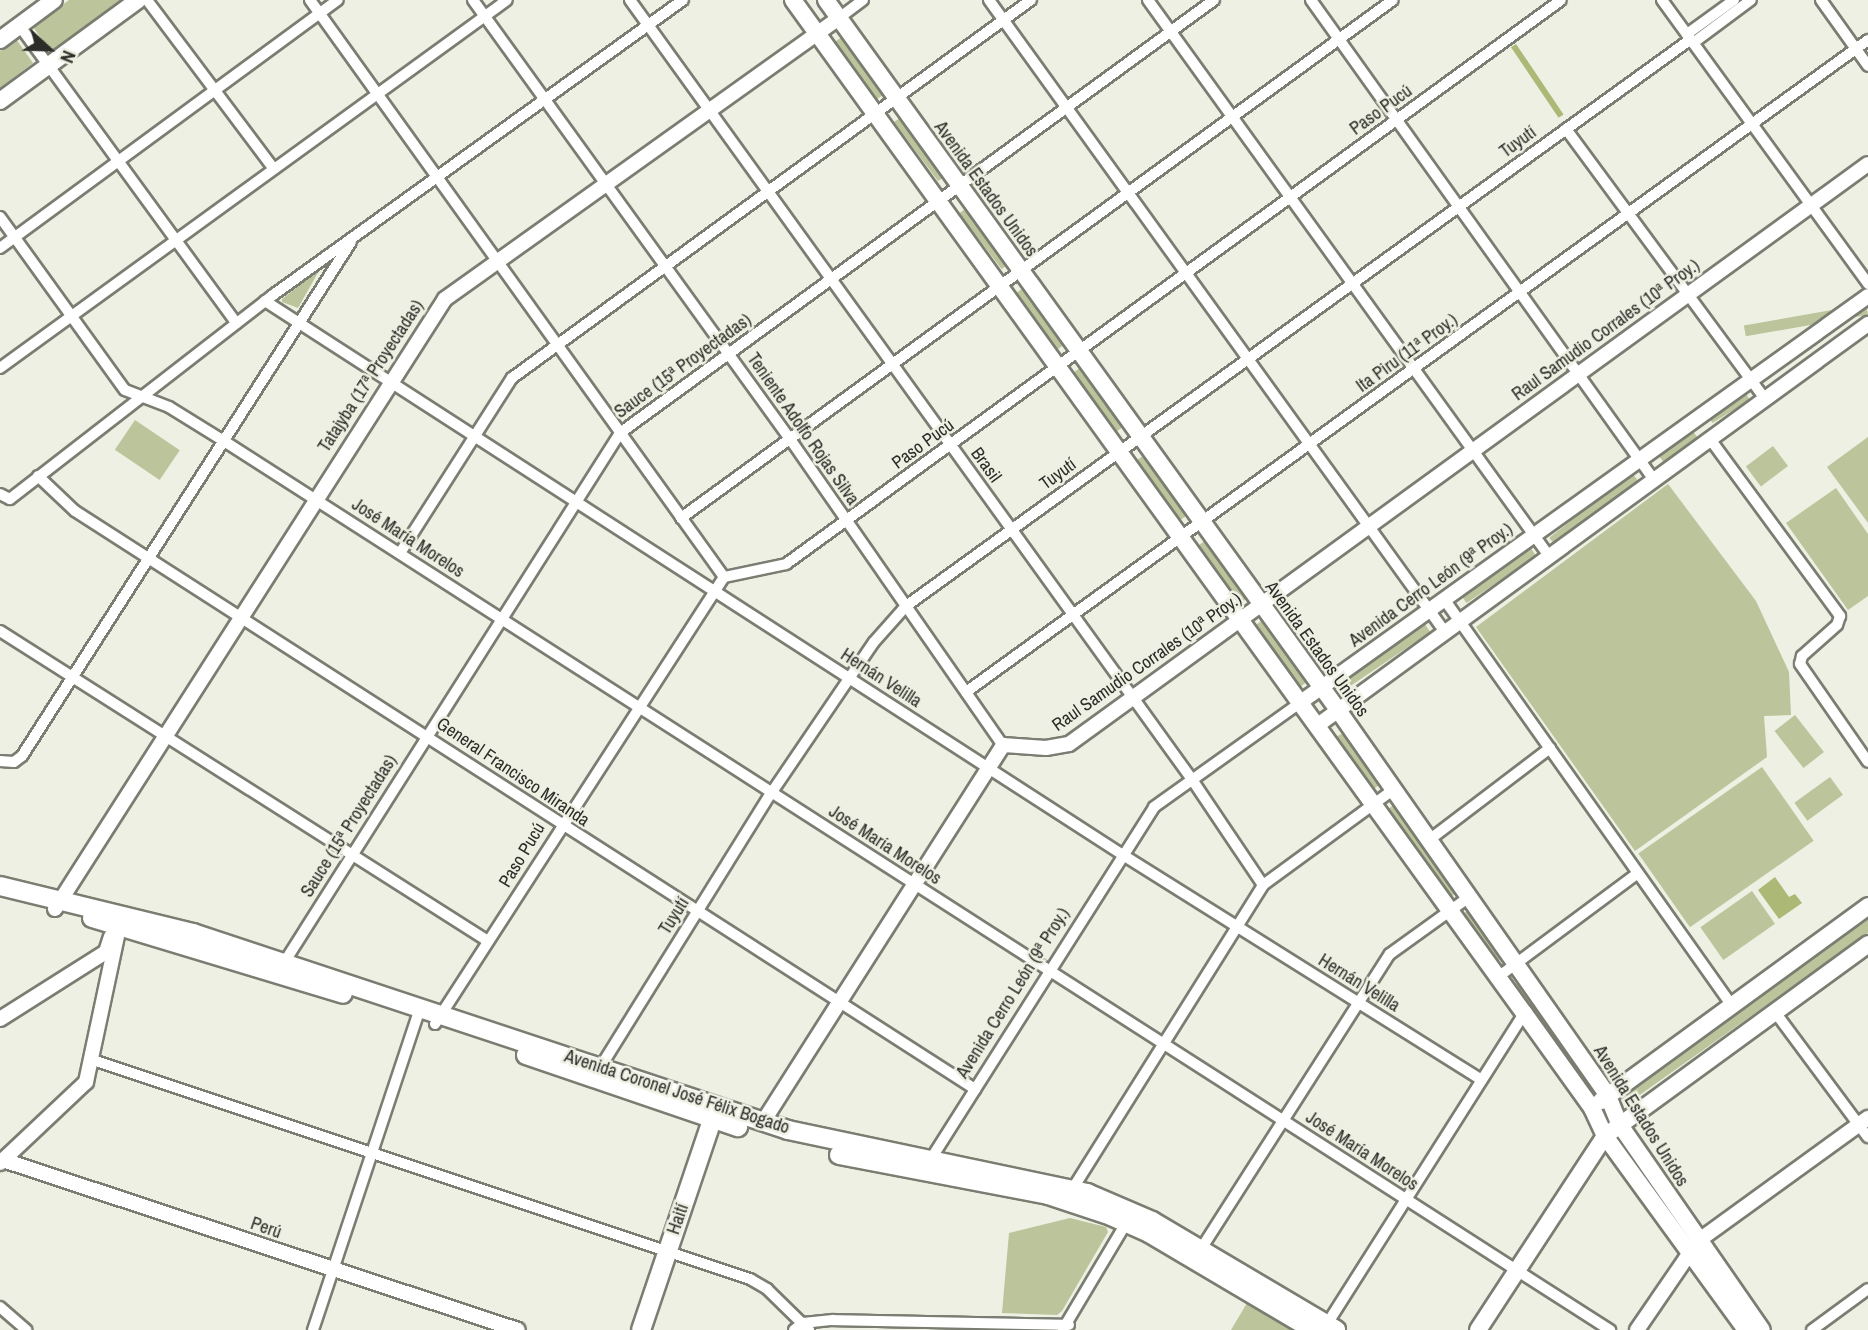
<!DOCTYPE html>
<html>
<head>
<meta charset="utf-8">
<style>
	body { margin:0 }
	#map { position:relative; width:1868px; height:1330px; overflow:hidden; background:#edf0e2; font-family:"Archivo Narrow",sans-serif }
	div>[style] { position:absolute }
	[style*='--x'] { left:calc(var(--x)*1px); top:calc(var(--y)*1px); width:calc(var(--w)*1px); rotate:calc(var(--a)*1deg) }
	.green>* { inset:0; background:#bbc49b; transform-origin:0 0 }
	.water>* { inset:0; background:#abb876; transform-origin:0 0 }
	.roads { filter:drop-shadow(2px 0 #7a7d71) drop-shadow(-2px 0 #7a7d71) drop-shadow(0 2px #7a7d71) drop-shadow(0 -2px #7a7d71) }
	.minor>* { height:10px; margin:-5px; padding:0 5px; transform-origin:5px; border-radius:5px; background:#fff }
	.tertiary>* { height:14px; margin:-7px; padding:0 7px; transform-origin:7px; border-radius:7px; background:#fff }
	.secondary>* { height:16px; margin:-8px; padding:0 8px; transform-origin:8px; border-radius:8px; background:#fff }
	.primary>* { height:18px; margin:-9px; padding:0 9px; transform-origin:9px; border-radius:9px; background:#fff }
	span { translate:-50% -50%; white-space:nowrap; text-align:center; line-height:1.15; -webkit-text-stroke:5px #edf0e2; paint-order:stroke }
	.street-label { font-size:18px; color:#2c2d28 }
	.north { position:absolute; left:14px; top:14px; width:70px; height:70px; -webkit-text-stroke:5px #edf0e2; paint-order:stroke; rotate:112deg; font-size:19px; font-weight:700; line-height:28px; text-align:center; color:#2c2d28 }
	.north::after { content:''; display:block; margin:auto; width:24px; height:32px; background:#2c2d28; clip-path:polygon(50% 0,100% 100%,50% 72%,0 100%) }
</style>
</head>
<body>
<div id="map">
	<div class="green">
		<div style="clip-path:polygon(69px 0,121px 0,51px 52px,33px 27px)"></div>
		<div style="left:842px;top:37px;width:71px;height:8px;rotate:55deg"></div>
		<div style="clip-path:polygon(16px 39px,33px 63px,0 88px,0 51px)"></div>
		<div style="clip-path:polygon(900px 118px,943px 178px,938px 181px,894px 122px)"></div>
		<div style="left:965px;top:209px;width:70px;height:7px;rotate:53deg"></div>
		<div style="clip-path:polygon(320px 269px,298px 308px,282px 302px,282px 299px)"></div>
		<div style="left:1023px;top:288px;width:70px;height:8px;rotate:54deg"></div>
		<div style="left:1866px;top:304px;width:11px;height:124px;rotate:80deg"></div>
		<div style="left:1081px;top:367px;width:73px;height:10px;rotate:54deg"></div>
		<div style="left:1745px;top:392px;width:9px;height:44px;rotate:58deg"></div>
		<div style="left:135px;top:420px;width:54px;height:36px;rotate:34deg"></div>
		<div style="left:1692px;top:430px;width:10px;height:42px;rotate:53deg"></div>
		<div style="clip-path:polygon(1868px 437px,1868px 523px,1827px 467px)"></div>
		<div style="left:1773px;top:446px;width:25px;height:34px;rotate:53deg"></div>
		<div style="left:1144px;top:455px;width:74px;height:9px;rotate:54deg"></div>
		<div style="left:1632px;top:473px;width:11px;height:105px;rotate:52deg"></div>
		<div style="clip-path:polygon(1668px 484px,1756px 601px,1789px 672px,1791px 715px,1764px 716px,1767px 757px,1635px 851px,1476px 627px)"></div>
		<div style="clip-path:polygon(1836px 488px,1868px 534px,1868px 596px,1848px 610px,1786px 523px)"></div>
		<div style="left:1206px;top:540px;width:71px;height:11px;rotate:54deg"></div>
		<div style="left:1530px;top:547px;width:11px;height:84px;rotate:56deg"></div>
		<div style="left:1264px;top:619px;width:76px;height:13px;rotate:54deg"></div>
		<div style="left:1424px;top:623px;width:11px;height:102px;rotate:56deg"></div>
		<div style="left:1795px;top:715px;width:47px;height:26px;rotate:52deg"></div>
		<div style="clip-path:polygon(1345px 732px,1381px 784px,1372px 790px,1334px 738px)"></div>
		<div style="left:1762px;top:767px;width:90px;height:151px;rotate:55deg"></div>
		<div style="left:1830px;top:777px;width:22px;height:44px;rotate:54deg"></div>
		<div style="clip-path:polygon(1395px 804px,1457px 893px,1450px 897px,1387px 810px)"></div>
		<div style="left:1752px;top:891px;width:40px;height:63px;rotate:55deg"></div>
		<div style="left:1469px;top:910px;width:58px;height:7px;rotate:55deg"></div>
		<div style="clip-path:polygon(1868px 919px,1868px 933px,1627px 1104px,1627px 1094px)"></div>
		<div style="clip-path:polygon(1519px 982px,1596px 1091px,1592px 1094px,1514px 986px)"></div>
		<div style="clip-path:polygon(1070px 1218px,1106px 1227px,1108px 1232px,1062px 1311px,1057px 1315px,1002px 1313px,1009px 1233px)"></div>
		<div style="clip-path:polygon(1247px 1303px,1291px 1330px,1231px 1330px)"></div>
	</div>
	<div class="water">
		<div style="left:1516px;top:44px;width:85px;height:6px;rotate:56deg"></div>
		<div style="clip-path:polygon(1775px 877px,1789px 897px,1795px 894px,1802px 903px,1779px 919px,1758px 890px)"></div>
	</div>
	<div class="roads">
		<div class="minor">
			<div style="--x:147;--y:0;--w:211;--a:53.1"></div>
			<div style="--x:310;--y:0;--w:710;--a:54.34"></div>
			<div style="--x:473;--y:0;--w:541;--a:54.17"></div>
			<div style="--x:790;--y:439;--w:373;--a:55.2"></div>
			<div style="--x:630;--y:0;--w:959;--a:54.21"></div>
			<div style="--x:1191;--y:778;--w:129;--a:56.1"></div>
			<div style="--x:989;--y:0;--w:779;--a:54.19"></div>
			<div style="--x:1148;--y:0;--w:686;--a:54.2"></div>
			<div style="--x:1311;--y:0;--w:590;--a:54.45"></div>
			<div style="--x:1662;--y:0;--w:351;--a:54"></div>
			<div style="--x:1821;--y:0;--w:81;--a:54.5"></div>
			<div style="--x:839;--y:18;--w:30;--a:-37"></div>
			<div style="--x:19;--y:25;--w:369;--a:53.9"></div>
			<div style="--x:1687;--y:34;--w:58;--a:-35.9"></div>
			<div style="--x:1693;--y:43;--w:72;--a:-36.6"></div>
			<div style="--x:1566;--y:129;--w:335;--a:53.6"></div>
			<div style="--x:0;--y:217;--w:213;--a:54.2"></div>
			<div style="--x:125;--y:390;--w:47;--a:21.1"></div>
			<div style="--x:169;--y:407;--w:65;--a:31.7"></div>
			<div style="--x:224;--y:441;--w:1647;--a:32.68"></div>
			<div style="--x:0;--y:248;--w:419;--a:-36.3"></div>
			<div style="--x:265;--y:301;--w:1021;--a:32.85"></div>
			<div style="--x:1123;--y:855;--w:423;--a:32.1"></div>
			<div style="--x:0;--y:368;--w:626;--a:-35.97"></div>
			<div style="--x:1710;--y:439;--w:220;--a:53.7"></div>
			<div style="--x:1840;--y:616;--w:9;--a:108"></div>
			<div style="--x:1837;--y:625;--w:47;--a:138.5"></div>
			<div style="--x:1802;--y:656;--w:8;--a:104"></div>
			<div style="--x:1800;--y:664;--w:119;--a:55.2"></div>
			<div style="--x:38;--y:476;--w:51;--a:43.4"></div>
			<div style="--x:75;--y:511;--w:1070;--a:32.71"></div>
			<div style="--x:0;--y:494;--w:11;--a:27"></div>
			<div style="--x:10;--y:499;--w:333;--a:-37.8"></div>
			<div style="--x:273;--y:295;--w:505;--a:-35.74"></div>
			<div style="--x:681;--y:518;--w:880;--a:-36.04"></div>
			<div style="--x:400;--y:553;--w:208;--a:-57.4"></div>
			<div style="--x:512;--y:378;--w:642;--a:-36.07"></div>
			<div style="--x:1444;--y:599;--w:499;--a:54.7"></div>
			<div style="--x:0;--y:631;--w:578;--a:32.43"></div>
			<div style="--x:966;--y:692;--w:1113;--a:-35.86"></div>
			<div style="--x:0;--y:761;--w:14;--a:4"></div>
			<div style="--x:14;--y:762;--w:10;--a:-37"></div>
			<div style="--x:22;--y:756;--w:610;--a:-57.38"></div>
			<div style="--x:1429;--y:840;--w:152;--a:-37.2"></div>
			<div style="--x:282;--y:966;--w:631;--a:-57.62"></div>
			<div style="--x:620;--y:433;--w:735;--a:-36.09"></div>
			<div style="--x:1498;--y:977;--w:174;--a:-36.6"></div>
			<div style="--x:1775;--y:1012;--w:156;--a:53.4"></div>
			<div style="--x:435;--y:1024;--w:532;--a:-57.12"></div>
			<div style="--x:724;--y:577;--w:63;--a:-11.8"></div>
			<div style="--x:786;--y:564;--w:958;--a:-36.04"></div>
			<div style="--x:93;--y:1060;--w:693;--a:18.43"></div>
			<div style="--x:750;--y:1279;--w:20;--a:30"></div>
			<div style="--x:767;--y:1289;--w:59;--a:44.3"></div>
			<div style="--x:598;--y:1071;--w:329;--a:-58.1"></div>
			<div style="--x:772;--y:792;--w:181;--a:-55.8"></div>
			<div style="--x:874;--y:642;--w:48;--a:-48.4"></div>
			<div style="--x:906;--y:606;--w:968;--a:-35.84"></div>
			<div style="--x:929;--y:1162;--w:420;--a:-57.6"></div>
			<div style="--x:1154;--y:807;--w:181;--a:-35.5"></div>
			<div style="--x:1070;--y:1193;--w:363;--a:-57.9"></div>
			<div style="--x:1263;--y:885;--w:161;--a:-36.2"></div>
			<div style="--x:1201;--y:1249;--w:350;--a:-57.4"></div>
			<div style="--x:1390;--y:954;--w:97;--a:-35.8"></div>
			<div style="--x:0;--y:1307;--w:35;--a:41"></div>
			<div style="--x:1327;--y:1324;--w:368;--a:-57.6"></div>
			<div style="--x:1063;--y:1329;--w:127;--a:-59.2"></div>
			<div style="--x:313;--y:1330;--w:339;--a:-71.6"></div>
			<div style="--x:794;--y:1330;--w:11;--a:-38"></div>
			<div style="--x:803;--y:1323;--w:30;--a:-6"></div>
			<div style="--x:833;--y:1320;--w:236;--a:1.2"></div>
			<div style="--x:1812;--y:1330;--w:69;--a:-36.2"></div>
		</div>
		<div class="tertiary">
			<div style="--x:1301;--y:702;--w:697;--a:-35.6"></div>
			<div style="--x:1318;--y:725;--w:681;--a:-36.1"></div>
			<div style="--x:55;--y:909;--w:724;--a:-57.41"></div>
			<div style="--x:445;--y:299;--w:484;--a:-35.5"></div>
			<div style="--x:0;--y:1019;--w:125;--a:-32.3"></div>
			<div style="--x:106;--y:952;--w:16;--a:-72"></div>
			<div style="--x:763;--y:1122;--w:447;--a:-57.5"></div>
			<div style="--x:1003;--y:745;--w:43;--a:4"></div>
			<div style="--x:1046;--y:748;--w:23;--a:-10"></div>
			<div style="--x:1069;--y:744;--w:987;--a:-35.98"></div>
			<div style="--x:3;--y:1160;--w:542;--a:18.27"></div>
			<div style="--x:0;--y:1163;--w:118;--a:-43.3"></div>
			<div style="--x:86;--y:1082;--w:169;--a:-78"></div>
			<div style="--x:1637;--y:1330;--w:108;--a:-55.6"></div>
			<div style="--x:1698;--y:1241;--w:210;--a:-35.9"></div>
		</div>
		<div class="secondary">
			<div style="--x:793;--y:0;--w:1249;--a:54.19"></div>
			<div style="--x:1524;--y:1013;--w:117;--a:54.4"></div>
			<div style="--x:1592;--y:1108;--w:31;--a:65"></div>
			<div style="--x:1605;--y:1136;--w:240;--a:54"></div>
			<div style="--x:826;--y:0;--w:875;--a:54.2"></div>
			<div style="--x:1338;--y:710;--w:471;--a:55"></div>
			<div style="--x:1608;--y:1096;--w:31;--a:68"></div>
			<div style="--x:1620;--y:1125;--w:249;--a:55.3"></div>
			<div style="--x:0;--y:40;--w:67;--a:-36.5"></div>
			<div style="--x:0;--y:101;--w:171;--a:-36.2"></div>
			<div style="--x:1601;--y:1101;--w:331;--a:-36.1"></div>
			<div style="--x:1478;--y:1330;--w:232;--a:-56.8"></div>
			<div style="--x:1605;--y:1136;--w:326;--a:-36.1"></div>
		</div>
		<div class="primary">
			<div style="--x:0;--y:886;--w:199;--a:13.7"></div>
			<div style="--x:193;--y:933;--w:627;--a:18.32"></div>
			<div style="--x:788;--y:1130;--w:306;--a:11.9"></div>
			<div style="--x:1087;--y:1193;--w:71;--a:23.3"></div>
			<div style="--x:1152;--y:1221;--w:214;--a:30.6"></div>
			<div style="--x:92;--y:918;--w:262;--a:16.8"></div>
			<div style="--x:526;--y:1055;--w:224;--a:18.8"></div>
			<div style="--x:839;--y:1155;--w:213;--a:10.8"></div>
			<div style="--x:1048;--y:1195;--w:66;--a:18.4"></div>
			<div style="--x:1111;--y:1216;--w:42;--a:24.1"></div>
			<div style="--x:1149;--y:1233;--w:191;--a:30.6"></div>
			<div style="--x:641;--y:1330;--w:231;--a:-71.3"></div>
		</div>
	</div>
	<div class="street-label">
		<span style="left:1381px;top:110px;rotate:-36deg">Paso Pucú</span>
		<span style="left:1518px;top:142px;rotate:-36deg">Tuyutí</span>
		<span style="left:986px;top:189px;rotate:54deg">Avenida Estados Unidos</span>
		<span style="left:1606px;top:330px;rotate:-36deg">Raul Samudio Corrales (10ª Proy.)</span>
		<span style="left:1407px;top:353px;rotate:-36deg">Ita Piru (11ª Proy.)</span>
		<span style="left:683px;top:366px;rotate:-36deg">Sauce (15ª Proyectadas)</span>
		<span style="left:371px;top:376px;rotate:-57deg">Tatajyba (17ª Proyectadas)</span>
		<span style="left:803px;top:429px;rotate:55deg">Teniente Adolfo Rojas Silva</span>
		<span style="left:923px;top:444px;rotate:-36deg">Paso Pucú</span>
		<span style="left:986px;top:465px;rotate:54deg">Brasil</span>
		<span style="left:1058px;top:474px;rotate:-36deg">Tuyutí</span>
		<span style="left:408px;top:538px;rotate:33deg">José María Morelos</span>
		<span style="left:1431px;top:585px;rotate:-36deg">Avenida Cerro León (9ª Proy.)</span>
		<span style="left:1317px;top:649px;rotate:54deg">Avenida Estados Unidos</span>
		<span style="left:1147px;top:662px;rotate:-35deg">Raul Samudio Corrales (10ª Proy.)</span>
		<span style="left:881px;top:678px;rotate:33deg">Hernán Velilla</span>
		<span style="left:513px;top:772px;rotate:34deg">General Francisco Miranda</span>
		<span style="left:349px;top:826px;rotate:-58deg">Sauce (15ª Proyectadas)</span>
		<span style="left:885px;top:845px;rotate:33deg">José María Morelos</span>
		<span style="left:522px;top:855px;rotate:-59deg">Paso Pucú</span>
		<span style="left:674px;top:916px;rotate:-58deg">Tuyutí</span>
		<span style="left:1359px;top:983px;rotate:32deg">Hernán Velilla</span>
		<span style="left:1013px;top:993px;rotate:-58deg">Avenida Cerro León (9ª Proy.)</span>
		<span style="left:677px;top:1092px;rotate:18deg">Avenida Coronel José Félix Bogado</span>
		<span style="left:1641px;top:1116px;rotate:58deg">Avenida Estados Unidos</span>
		<span style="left:1362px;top:1151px;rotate:33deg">José María Morelos</span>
		<span style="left:678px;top:1219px;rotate:-71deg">Haití</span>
		<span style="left:266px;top:1228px;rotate:19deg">Perú</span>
	</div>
	<div class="north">N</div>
</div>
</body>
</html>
